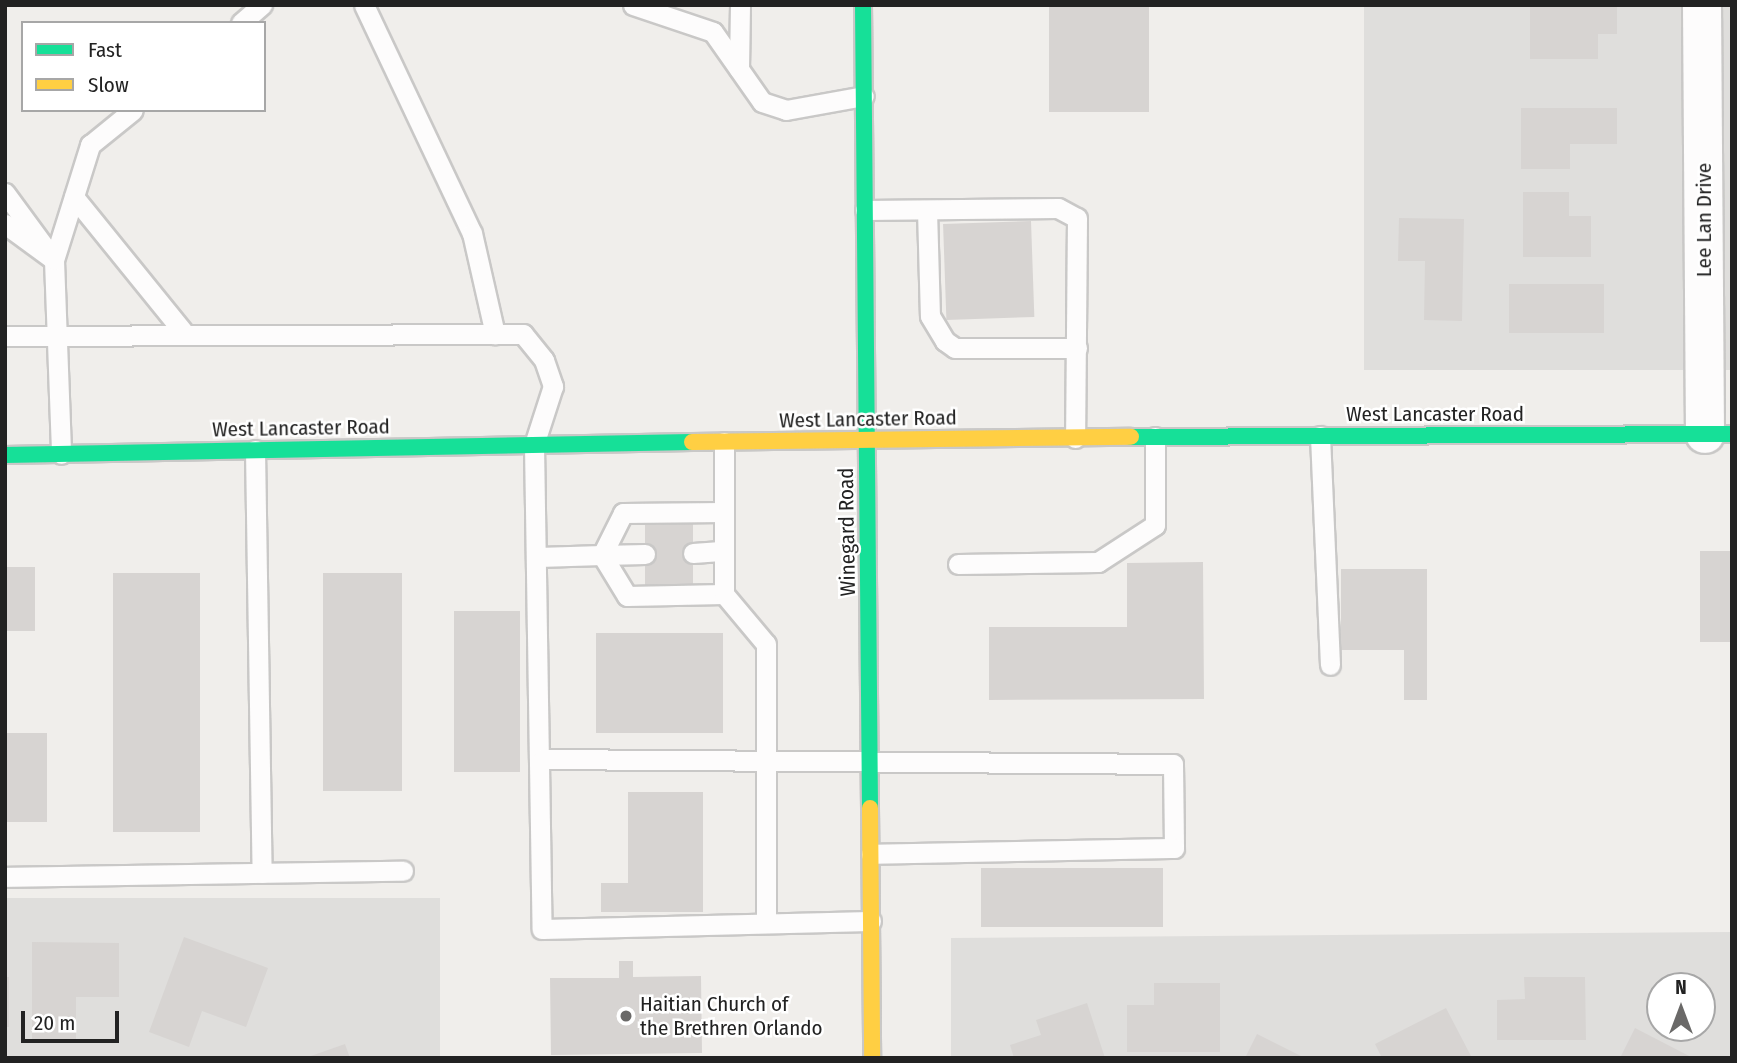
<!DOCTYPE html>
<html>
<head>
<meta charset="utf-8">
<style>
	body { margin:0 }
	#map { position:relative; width:1737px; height:1063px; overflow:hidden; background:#f0eeeb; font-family:"Fira Sans Condensed",sans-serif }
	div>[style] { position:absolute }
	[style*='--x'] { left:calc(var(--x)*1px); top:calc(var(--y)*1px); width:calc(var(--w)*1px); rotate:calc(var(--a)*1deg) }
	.residential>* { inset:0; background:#dfdedc; transform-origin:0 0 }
	.building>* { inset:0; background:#d7d4d2; transform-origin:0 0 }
	.roads { filter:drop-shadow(2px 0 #c9c8c7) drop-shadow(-2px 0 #c9c8c7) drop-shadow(0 2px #c9c8c7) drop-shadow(0 -2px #c9c8c7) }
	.lane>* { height:19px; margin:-9.5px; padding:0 9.5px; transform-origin:9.5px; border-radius:9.5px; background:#fdfcfc }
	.street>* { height:38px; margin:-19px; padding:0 19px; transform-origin:19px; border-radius:19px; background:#fdfcfc }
	.fast>* { height:16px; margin:-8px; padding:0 8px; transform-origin:8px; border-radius:8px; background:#16e098 }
	.slow>* { height:16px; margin:-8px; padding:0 8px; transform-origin:8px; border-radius:8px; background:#ffcf43 }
	.dots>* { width:19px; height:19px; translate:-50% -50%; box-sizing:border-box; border:4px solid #fff; border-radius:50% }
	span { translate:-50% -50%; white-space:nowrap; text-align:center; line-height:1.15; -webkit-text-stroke:5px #fff; paint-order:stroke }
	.street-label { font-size:21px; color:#222 }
	.poi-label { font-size:21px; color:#222 }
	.left { translate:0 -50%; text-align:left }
	.frame { position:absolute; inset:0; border:7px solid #222; pointer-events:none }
	.legend { position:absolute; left:21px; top:21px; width:245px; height:91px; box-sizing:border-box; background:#fff; border:2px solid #a7a7a7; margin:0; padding:9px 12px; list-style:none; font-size:21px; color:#222 }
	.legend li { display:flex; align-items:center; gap:14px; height:35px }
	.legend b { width:35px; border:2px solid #a7a7a7 }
	.north { position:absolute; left:1646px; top:972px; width:70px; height:70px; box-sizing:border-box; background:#fff; border:2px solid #a7a7a7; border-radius:50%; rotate:0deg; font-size:19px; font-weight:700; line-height:28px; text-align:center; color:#222 }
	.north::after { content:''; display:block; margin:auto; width:24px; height:32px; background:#6a6968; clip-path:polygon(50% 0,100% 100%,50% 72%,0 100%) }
	.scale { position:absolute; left:21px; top:1011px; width:98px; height:32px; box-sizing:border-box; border:4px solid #222; border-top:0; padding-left:9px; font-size:21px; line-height:24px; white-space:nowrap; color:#222; -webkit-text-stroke:5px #fff; paint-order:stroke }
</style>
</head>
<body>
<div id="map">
	<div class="residential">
		<div style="left:1364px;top:5px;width:368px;height:365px"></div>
		<div style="left:440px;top:898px;width:160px;height:435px;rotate:90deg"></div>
		<div style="clip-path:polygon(evenodd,1732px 932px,1732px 1058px,951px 1058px,951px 938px,1732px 932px,1660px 986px,1702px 986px,1702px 1028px,1660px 1028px,1660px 986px)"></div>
	</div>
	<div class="building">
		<div style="left:1049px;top:5px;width:100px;height:107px"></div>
		<div style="clip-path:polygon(1530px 5px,1617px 5px,1617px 34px,1598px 34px,1598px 59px,1530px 59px)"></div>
		<div style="clip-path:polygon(1521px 108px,1617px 108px,1617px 144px,1570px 144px,1570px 169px,1521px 169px)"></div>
		<div style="clip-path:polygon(1523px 192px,1569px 192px,1569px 216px,1591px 216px,1591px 257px,1523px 257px)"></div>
		<div style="clip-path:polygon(1399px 218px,1464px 219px,1462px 321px,1424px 320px,1425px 261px,1398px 261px)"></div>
		<div style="left:1031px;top:221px;width:96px;height:88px;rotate:88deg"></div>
		<div style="left:1509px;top:284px;width:95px;height:49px"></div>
		<div style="left:645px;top:521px;width:48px;height:67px"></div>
		<div style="left:1700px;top:551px;width:32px;height:91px"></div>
		<div style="clip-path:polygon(1203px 562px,1204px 699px,989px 700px,989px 627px,1127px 627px,1127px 563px)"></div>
		<div style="left:5px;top:567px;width:30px;height:64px"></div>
		<div style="clip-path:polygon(1341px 569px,1427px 569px,1427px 700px,1404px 700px,1404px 650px,1341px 650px)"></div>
		<div style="left:113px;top:573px;width:87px;height:259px"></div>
		<div style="left:323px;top:573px;width:79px;height:218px"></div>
		<div style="left:454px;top:611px;width:66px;height:161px"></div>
		<div style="left:596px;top:633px;width:127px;height:100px"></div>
		<div style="left:5px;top:733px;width:42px;height:89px"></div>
		<div style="clip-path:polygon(628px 792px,703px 792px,703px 912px,601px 912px,601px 883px,628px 883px)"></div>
		<div style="left:981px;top:868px;width:182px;height:59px"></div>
		<div style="clip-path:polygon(184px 937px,268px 968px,246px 1027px,202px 1011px,189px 1047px,149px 1032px)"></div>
		<div style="clip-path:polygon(32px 942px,119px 943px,119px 997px,76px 997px,76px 1042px,32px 1042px)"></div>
		<div style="clip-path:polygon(619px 961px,633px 961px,633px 977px,701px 976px,702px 1053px,551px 1055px,550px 978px,619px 978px)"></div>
		<div style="left:5px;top:977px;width:4px;height:50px"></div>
		<div style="clip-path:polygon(1524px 977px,1585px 977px,1586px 1040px,1497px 1040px,1497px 1000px,1525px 999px)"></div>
		<div style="clip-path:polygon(1154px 983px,1220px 983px,1220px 1052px,1127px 1052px,1127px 1005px,1154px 1005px)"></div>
		<div style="clip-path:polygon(1087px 1003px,1105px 1058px,1014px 1058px,1010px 1045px,1041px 1035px,1036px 1020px)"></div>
		<div style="clip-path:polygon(1446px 1008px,1472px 1058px,1382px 1058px,1375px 1044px)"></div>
		<div style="clip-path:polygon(1635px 1028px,1693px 1058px,1620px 1058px)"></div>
		<div style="clip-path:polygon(1257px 1034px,1305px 1058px,1245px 1058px)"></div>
		<div style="clip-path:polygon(345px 1044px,350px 1058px,308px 1058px,308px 1057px)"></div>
	</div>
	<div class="roads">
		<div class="lane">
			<div style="--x:364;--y:5;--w:252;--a:64.7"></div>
			<div style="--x:472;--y:233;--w:104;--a:77.2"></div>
			<div style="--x:633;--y:5;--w:84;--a:18.6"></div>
			<div style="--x:713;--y:32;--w:85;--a:55"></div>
			<div style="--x:762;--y:102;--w:25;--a:18"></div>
			<div style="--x:786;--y:110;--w:79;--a:-10.2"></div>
			<div style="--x:241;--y:23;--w:28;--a:-41"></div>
			<div style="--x:739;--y:69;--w:64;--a:-89.1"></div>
			<div style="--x:5;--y:193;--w:83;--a:53.8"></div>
			<div style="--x:54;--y:260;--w:194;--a:87.9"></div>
			<div style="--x:74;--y:197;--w:176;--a:51"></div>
			<div style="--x:865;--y:210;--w:193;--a:-0.6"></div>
			<div style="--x:1058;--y:208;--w:21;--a:28"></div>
			<div style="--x:1077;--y:218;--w:220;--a:90.5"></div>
			<div style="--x:927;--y:210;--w:106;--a:88.4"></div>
			<div style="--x:930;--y:316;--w:29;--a:59"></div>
			<div style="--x:945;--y:341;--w:12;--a:35"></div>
			<div style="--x:955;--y:348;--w:122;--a:0"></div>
			<div style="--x:5;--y:224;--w:61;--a:36.3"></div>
			<div style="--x:54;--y:260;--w:121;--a:-72.6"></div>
			<div style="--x:90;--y:145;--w:55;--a:-39.1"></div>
			<div style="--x:5;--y:336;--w:518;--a:-0.22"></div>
			<div style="--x:523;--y:334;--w:33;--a:51"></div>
			<div style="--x:544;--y:360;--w:28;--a:71"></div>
			<div style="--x:553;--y:386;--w:62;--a:107.9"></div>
			<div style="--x:534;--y:445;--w:484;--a:89.1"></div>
			<div style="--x:542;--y:929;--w:329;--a:-1.4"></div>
			<div style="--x:1320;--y:436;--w:229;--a:87.5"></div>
			<div style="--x:255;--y:450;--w:423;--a:89.1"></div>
			<div style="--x:693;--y:553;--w:31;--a:-4"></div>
			<div style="--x:645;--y:554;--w:43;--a:178.7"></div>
			<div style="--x:602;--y:555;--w:47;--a:-63.4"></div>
			<div style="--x:623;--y:513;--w:101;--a:-0.6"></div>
			<div style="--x:538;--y:557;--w:64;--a:-1.8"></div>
			<div style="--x:602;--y:555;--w:48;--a:58.6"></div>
			<div style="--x:627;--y:596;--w:97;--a:-1.2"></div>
			<div style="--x:724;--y:594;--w:152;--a:-90"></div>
			<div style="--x:958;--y:564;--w:140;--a:-0.8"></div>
			<div style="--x:1098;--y:562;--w:68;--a:-33"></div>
			<div style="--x:1155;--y:525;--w:88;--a:-90"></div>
			<div style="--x:724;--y:594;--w:65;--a:50"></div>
			<div style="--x:766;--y:644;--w:279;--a:90"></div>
			<div style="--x:543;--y:759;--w:630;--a:0.45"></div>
			<div style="--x:1173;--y:764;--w:84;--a:89.3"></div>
			<div style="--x:1174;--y:848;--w:303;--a:178.9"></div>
			<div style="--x:5;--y:877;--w:398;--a:-0.9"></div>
		</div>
		<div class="street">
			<div style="--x:1702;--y:5;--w:429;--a:89.6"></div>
		</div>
		<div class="fast">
			<div style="--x:863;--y:5;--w:803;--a:89.5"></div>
			<div style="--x:1131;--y:437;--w:601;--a:-0.29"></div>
			<div style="--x:5;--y:455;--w:687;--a:-1.08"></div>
		</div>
		<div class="slow">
			<div style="--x:692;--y:442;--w:439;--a:-0.7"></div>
			<div style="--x:870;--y:808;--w:250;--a:89.5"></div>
		</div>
	</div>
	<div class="dots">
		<div style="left:626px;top:1016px;background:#6a6968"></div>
	</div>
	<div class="street-label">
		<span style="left:1704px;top:220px;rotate:-90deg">Lee Lan Drive</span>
		<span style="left:1435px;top:414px">West Lancaster Road</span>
		<span style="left:868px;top:419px;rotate:-1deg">West Lancaster Road</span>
		<span style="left:301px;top:428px;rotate:-1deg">West Lancaster Road</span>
		<span style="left:847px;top:532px;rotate:-91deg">Winegard Road</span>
	</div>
	<div class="poi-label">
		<span class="left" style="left:640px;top:1016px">Haitian Church of<br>the Brethren Orlando</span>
	</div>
	<div class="frame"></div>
	<ul class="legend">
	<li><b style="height:9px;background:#16e098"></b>Fast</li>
	<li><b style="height:9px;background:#ffcf43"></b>Slow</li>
	</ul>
	<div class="north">N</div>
	<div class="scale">20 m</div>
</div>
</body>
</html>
